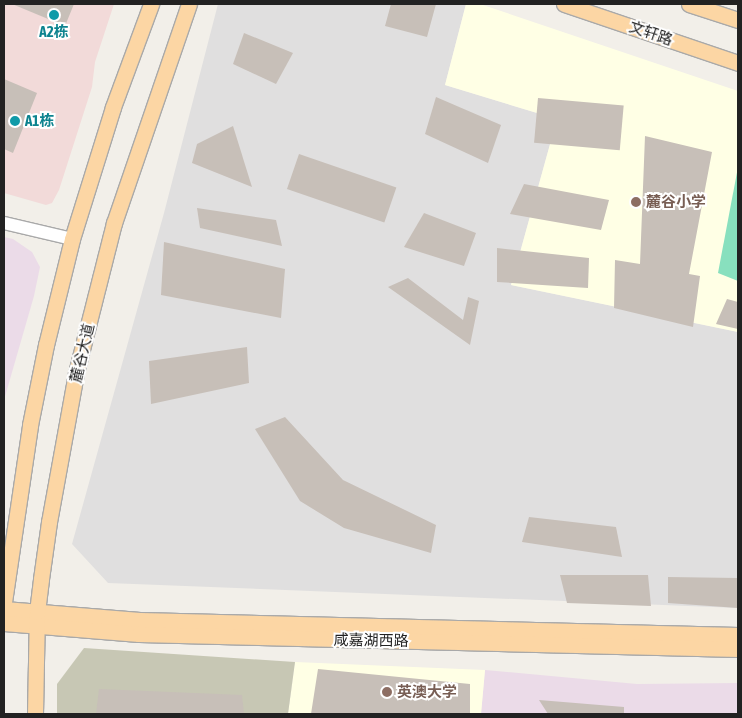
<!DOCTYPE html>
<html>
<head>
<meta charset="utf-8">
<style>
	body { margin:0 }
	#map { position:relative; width:742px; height:718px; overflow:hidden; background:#f2efe9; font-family:"Asap Condensed","Noto Sans SC",sans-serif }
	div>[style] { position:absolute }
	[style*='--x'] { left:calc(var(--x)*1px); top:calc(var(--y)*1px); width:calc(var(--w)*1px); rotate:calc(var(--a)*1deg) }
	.residential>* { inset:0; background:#e0dfdf }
	.commercial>* { inset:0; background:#f2dad9 }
	.industrial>* { inset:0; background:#ebdbe8 }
	.education>* { inset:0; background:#ffffe5 }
	.construction>* { inset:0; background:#c7c7b4 }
	.pitch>* { inset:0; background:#88e0be }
	.building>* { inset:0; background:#c7bfb8; transform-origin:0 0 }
	.roads { filter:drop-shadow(1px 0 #a9a9a9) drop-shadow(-1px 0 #a9a9a9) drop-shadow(0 1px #a9a9a9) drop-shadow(0 -1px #a9a9a9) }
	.minor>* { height:12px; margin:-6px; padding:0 6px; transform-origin:6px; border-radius:6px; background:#fff }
	.major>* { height:15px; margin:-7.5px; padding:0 7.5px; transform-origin:7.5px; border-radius:7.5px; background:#fcd6a4 }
	.dots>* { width:14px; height:14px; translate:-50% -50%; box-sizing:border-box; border:2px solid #fff; border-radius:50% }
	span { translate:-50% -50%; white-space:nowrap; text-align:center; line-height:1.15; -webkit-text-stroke:4px #fff; paint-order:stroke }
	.culture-label { font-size:15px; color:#0d838f; font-weight:700 }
	.left { translate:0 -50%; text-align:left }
	.street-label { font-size:15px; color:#222 }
	.education-label { font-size:15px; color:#785e54; font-weight:700 }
	.frame { position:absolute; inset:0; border:5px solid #222; pointer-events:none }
</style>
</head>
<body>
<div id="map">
	<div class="residential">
		<div style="clip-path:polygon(218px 4px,466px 4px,445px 85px,557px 119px,511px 285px,738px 332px,738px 608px,108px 583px,72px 544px,164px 213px)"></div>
	</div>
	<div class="commercial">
		<div style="clip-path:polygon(4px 4px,114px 4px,95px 62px,92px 87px,59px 190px,52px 203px,46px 205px,4px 193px)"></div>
	</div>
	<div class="industrial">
		<div style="clip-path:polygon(4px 237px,13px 239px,32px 252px,40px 267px,34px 296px,4px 400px)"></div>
		<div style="clip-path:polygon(485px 670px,637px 684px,738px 683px,738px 714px,481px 714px)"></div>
	</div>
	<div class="education">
		<div style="clip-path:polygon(466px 4px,480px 4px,738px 91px,738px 332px,511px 285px,557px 119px,445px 85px)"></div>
		<div style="clip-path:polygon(295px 662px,485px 670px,481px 714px,288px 714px)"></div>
	</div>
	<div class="construction">
		<div style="clip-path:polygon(84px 648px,295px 662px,288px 714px,57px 714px,57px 684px)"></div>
	</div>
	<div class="pitch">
		<div style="clip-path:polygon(738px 167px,738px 281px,718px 273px)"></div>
	</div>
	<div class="building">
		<div style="clip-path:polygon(12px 4px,74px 4px,65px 26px)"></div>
		<div style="clip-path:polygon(391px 4px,436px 4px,427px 37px,385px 26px)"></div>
		<div style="clip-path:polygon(244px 33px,293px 53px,276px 84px,233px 64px)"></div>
		<div style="clip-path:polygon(4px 79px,37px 93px,13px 153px,4px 149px)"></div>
		<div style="clip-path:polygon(436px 97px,501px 125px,488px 163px,425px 134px)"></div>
		<div style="left:538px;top:98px;width:86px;height:45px;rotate:5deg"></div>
		<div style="clip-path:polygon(233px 126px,252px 187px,192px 163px,197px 144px)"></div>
		<div style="clip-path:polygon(645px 136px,712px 152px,689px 274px,700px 276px,693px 327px,614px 308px,615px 260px,640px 264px)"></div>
		<div style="left:299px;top:154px;width:103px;height:37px;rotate:19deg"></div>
		<div style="clip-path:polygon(524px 184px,609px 200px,601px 230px,510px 214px)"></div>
		<div style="clip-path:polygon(197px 208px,276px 220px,282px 246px,200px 228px)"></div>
		<div style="clip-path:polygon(424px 213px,476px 233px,464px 266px,404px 247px)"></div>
		<div style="clip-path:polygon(164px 242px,285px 269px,281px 318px,161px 295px)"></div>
		<div style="clip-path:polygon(497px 248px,589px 258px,588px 288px,497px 282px)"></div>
		<div style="clip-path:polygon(408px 278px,463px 320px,468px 297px,479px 301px,470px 345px,388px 287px)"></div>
		<div style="clip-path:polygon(727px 299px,738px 302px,738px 329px,716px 324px)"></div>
		<div style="clip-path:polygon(247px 347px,249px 383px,151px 404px,149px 361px)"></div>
		<div style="clip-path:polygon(285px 417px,343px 480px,436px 525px,431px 553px,344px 528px,300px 501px,255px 429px)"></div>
		<div style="clip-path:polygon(529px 517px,616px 527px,622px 557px,522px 542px)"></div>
		<div style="clip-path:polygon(560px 575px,648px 575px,651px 606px,567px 603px)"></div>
		<div style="clip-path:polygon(668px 577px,738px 578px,738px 608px,668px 603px)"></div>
		<div style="clip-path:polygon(318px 669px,470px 684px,470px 714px,311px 714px)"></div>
		<div style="clip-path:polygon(99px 689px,242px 695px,244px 714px,96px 714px)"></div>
		<div style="clip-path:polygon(539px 700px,624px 707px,624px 714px,548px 714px)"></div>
	</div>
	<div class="roads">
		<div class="minor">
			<div style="--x:4;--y:223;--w:70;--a:13.2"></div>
		</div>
		<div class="major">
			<div style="--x:564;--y:4;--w:184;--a:18.7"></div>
			<div style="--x:689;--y:4;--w:52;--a:18.1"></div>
			<div style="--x:4;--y:602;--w:179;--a:-81.6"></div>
			<div style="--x:30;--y:425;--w:82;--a:-78.7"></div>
			<div style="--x:46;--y:345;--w:109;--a:-76.2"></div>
			<div style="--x:72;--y:239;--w:138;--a:-72.7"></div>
			<div style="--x:113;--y:107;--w:110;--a:-69.7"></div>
			<div style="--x:4;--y:609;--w:136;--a:4.6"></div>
			<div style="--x:140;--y:620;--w:598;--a:1.44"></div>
			<div style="--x:4;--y:623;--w:135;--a:4.7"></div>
			<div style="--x:139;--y:634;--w:599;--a:1.43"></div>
			<div style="--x:35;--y:714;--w:102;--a:-88.9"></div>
			<div style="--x:37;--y:612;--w:33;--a:-83"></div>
			<div style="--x:41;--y:579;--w:58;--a:-82"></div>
			<div style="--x:49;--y:522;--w:151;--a:-79.7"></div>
			<div style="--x:76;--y:373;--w:155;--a:-75.8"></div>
			<div style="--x:114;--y:223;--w:231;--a:-71.1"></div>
		</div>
	</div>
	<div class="dots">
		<div style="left:54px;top:15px;background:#0f9aa8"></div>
		<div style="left:15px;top:121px;background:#0f9aa8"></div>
		<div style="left:636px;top:202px;background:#8d6e63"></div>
		<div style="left:387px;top:692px;background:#8d6e63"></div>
	</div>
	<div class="culture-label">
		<span style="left:54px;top:32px">A2栋</span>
		<span class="left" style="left:25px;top:121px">A1栋</span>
	</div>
	<div class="street-label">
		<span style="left:651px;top:33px;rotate:19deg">文轩路</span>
		<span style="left:82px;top:353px;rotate:-77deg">麓谷大道</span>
		<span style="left:371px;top:640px;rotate:1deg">咸嘉湖西路</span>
	</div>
	<div class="education-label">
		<span class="left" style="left:646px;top:202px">麓谷小学</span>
		<span class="left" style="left:397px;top:692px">英澳大学</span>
	</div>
	<div class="frame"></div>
</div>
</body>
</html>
